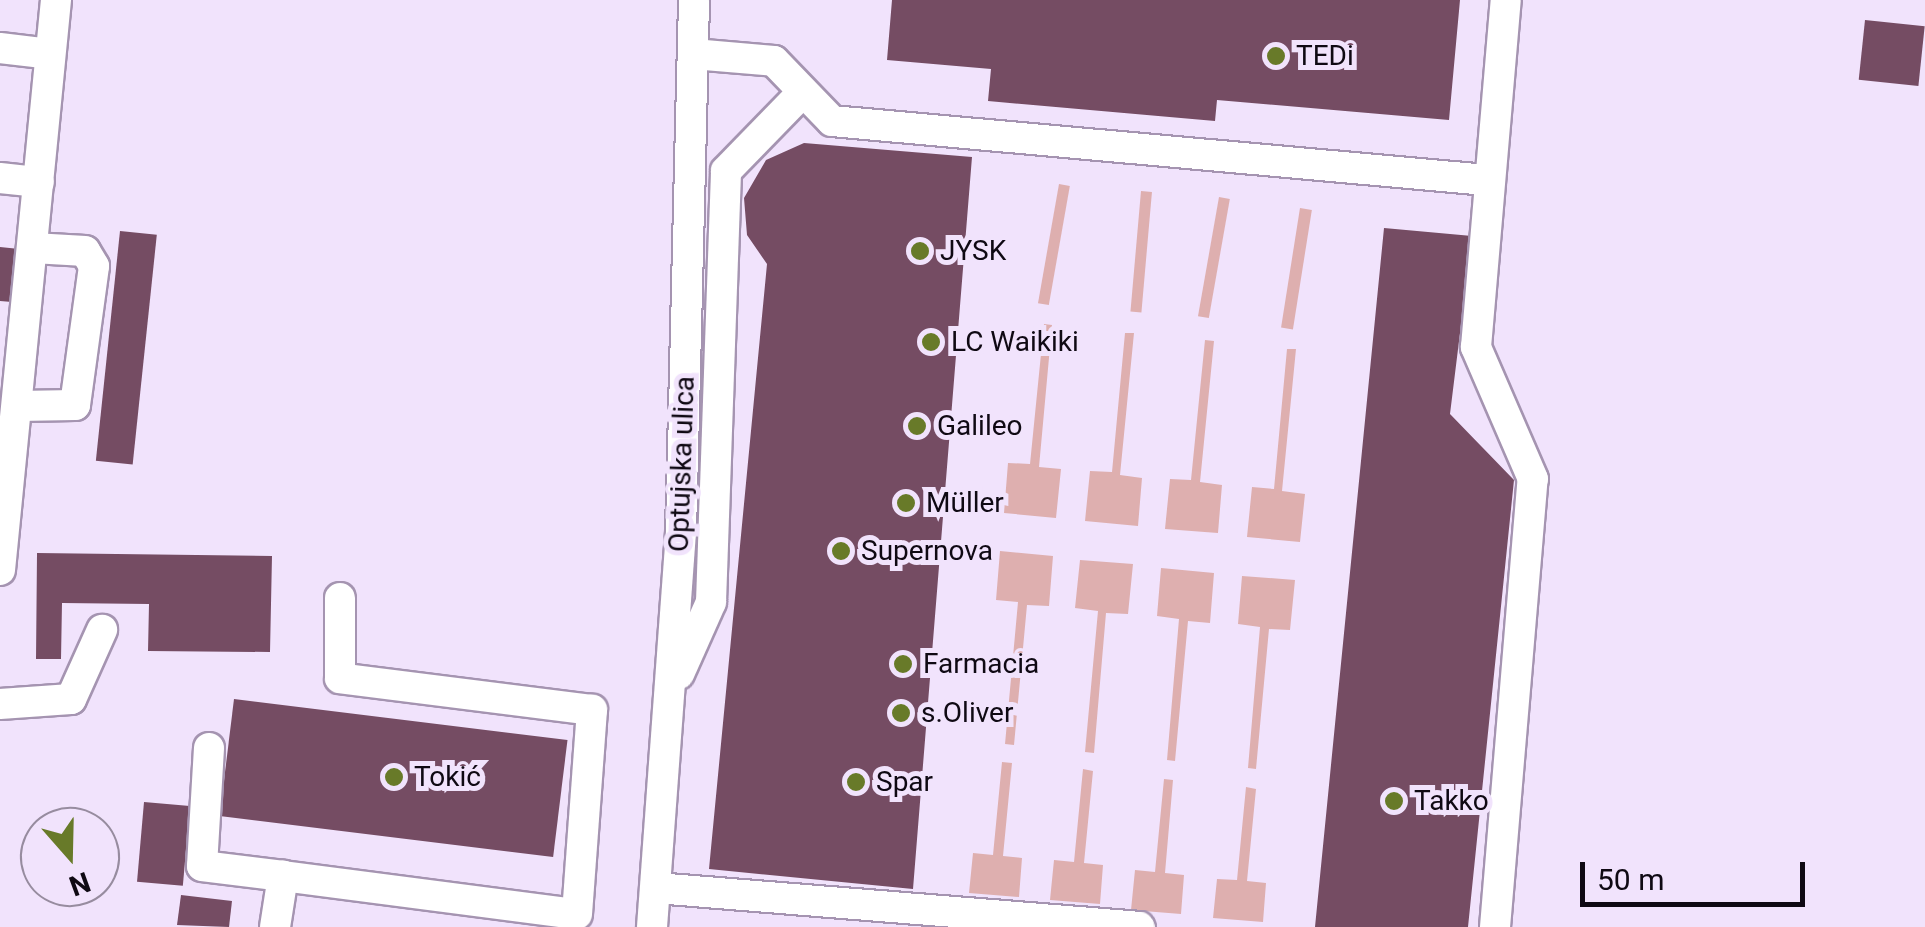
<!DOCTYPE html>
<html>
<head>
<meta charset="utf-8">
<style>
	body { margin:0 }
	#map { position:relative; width:1925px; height:927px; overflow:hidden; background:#f1e3fc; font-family:Roboto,sans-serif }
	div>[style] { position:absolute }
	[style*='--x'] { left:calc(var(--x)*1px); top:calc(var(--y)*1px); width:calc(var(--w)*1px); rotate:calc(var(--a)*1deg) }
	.green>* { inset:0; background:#deafaf; transform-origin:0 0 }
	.building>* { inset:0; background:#754c63; transform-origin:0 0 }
	.roads { filter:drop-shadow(2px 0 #a594b1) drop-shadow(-2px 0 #a594b1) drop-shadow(0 2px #a594b1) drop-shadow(0 -2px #a594b1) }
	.minor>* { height:30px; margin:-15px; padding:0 15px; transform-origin:15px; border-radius:15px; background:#fff }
	.dots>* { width:28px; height:28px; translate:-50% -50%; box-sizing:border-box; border:5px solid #f1e3fc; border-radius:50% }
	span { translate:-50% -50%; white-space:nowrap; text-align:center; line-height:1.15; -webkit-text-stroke:10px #f1e3fc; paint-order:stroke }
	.poi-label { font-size:28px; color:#0f0913 }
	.left { translate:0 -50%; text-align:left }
	.street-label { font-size:28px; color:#0f0913 }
	.north { position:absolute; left:20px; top:807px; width:100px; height:100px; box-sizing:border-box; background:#f1e3fc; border:2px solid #978c9f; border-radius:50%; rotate:160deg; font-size:28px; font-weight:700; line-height:40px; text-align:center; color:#0f0913 }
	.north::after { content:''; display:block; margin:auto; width:35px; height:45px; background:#687a29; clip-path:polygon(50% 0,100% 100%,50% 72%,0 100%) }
	.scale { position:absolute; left:1580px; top:862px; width:225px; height:45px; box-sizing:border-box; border:5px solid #0f0913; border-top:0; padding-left:12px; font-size:30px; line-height:35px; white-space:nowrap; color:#0f0913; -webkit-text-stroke:8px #f1e3fc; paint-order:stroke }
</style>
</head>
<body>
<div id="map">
	<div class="green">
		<div style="left:1059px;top:184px;width:11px;height:121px;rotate:10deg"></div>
		<div style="left:1141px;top:191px;width:11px;height:121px;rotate:5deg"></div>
		<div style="left:1219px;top:197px;width:11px;height:121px;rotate:10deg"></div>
		<div style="left:1300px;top:208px;width:12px;height:121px;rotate:9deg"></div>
		<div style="clip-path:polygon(1044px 324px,1052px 325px,1039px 467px,1061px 469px,1056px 518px,1004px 513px,1008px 463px,1030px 464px)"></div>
		<div style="clip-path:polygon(1125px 333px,1134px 333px,1120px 475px,1142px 478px,1138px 526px,1085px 521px,1090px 471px,1112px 472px)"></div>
		<div style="clip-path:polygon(1205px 340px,1214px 341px,1200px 482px,1222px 485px,1218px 533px,1165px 529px,1170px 479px,1191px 480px)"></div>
		<div style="clip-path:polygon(1287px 349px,1296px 349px,1282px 491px,1305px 494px,1300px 542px,1247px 537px,1252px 487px,1274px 489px)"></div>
		<div style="clip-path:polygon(1000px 551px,1053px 556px,1049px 606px,1027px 605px,1014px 745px,1005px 744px,1018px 602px,996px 600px)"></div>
		<div style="clip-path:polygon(1080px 560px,1133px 564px,1128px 614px,1106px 613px,1094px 753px,1085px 752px,1098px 611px,1075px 608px)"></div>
		<div style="clip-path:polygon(1161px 568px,1214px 573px,1210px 623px,1188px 621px,1175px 761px,1167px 760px,1179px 619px,1157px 616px)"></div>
		<div style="clip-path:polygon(1242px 576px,1295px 580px,1290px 630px,1269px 629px,1256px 769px,1248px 768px,1260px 627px,1238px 624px)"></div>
		<div style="clip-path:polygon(1002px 762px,1012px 763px,1003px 856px,1022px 858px,1019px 897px,969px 893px,973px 853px,993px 855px)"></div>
		<div style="clip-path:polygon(1083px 769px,1093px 771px,1084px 863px,1103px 865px,1100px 904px,1050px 900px,1054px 860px,1074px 862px)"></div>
		<div style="clip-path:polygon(1164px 779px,1173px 780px,1165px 873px,1184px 875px,1181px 914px,1131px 910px,1135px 870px,1155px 872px)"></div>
		<div style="clip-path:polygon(1246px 787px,1256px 789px,1247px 881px,1266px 883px,1263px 922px,1213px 918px,1217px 879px,1237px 880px)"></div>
	</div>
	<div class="building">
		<div style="clip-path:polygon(892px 0,1460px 0,1449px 120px,1217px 100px,1215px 121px,988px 101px,991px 69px,887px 60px)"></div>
		<div style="left:1865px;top:20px;width:60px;height:60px;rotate:6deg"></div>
		<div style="clip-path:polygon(804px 143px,972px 157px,913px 889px,709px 869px,767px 264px,747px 235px,744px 198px,766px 160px)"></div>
		<div style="clip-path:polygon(1384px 228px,1472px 236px,1450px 414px,1514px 480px,1468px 927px,1315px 927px)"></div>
		<div style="left:120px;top:231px;width:37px;height:231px;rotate:6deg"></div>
		<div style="clip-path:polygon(0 247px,29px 250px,24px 303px,0 301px)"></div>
		<div style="clip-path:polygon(37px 553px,272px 556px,270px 652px,148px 651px,149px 604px,62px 603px,61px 659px,36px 659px)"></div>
		<div style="left:234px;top:699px;width:336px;height:118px;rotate:7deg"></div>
		<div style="left:144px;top:802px;width:46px;height:80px;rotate:5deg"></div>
		<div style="clip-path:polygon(53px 887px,97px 887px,96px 899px,52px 895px)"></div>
		<div style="clip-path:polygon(181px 895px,232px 901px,229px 927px,177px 925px)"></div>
	</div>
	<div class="roads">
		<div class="minor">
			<div style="--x:0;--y:48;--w:50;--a:6.8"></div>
			<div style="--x:693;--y:54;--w:81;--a:4.9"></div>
			<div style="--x:774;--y:61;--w:83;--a:46"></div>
			<div style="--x:832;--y:121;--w:658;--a:5.15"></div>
			<div style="--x:0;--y:178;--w:39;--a:6"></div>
			<div style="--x:18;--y:406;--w:57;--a:-1"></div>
			<div style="--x:75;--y:405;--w:140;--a:-82.2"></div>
			<div style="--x:94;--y:266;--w:17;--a:-121"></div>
			<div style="--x:85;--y:251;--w:52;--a:-176.7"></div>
			<div style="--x:0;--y:570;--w:573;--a:-84.39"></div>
			<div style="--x:679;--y:674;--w:79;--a:-66"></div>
			<div style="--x:711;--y:602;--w:431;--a:-88"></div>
			<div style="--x:726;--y:171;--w:105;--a:-45.8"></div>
			<div style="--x:0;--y:704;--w:71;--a:-4"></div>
			<div style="--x:71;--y:699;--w:76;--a:-65.8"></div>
			<div style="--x:209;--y:748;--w:118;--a:93.4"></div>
			<div style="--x:202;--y:866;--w:82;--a:7"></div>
			<div style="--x:656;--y:888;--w:485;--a:4.6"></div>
			<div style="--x:275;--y:927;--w:52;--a:-81.1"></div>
			<div style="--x:283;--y:876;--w:296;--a:7.4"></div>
			<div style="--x:577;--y:914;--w:205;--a:-85.8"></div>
			<div style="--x:592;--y:710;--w:254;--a:-172.8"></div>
			<div style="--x:340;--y:678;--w:80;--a:-90"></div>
			<div style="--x:652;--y:927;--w:395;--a:-85.8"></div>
			<div style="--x:681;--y:533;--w:533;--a:-88.6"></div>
			<div style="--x:1495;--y:927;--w:450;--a:-85.2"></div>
			<div style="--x:1533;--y:479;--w:144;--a:-113.4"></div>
			<div style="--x:1476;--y:347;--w:348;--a:-85.1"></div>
		</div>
	</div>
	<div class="dots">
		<div style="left:1276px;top:56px;background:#687a29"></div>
		<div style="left:920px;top:251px;background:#687a29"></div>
		<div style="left:931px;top:342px;background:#687a29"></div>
		<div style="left:917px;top:426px;background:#687a29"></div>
		<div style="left:906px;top:503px;background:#687a29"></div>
		<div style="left:841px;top:551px;background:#687a29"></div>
		<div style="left:903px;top:664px;background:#687a29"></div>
		<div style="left:901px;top:713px;background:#687a29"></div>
		<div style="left:394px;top:777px;background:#687a29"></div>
		<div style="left:856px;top:782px;background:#687a29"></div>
		<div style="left:1394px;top:801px;background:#687a29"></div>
	</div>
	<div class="poi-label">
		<span class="left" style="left:1296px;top:56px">TEDi</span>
		<span class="left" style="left:940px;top:251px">JYSK</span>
		<span class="left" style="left:951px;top:342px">LC Waikiki</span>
		<span class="left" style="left:937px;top:426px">Galileo</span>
		<span class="left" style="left:926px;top:503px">Müller</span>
		<span class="left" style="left:861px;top:551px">Supernova</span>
		<span class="left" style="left:923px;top:664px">Farmacia</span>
		<span class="left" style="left:921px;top:713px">s.Oliver</span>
		<span class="left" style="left:414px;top:777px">Tokić</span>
		<span class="left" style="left:876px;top:782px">Spar</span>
		<span class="left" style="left:1414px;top:801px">Takko</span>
	</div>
	<div class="street-label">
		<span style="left:682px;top:464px;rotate:-88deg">Optujska ulica</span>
	</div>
	<div class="north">N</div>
	<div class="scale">50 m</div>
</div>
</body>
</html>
